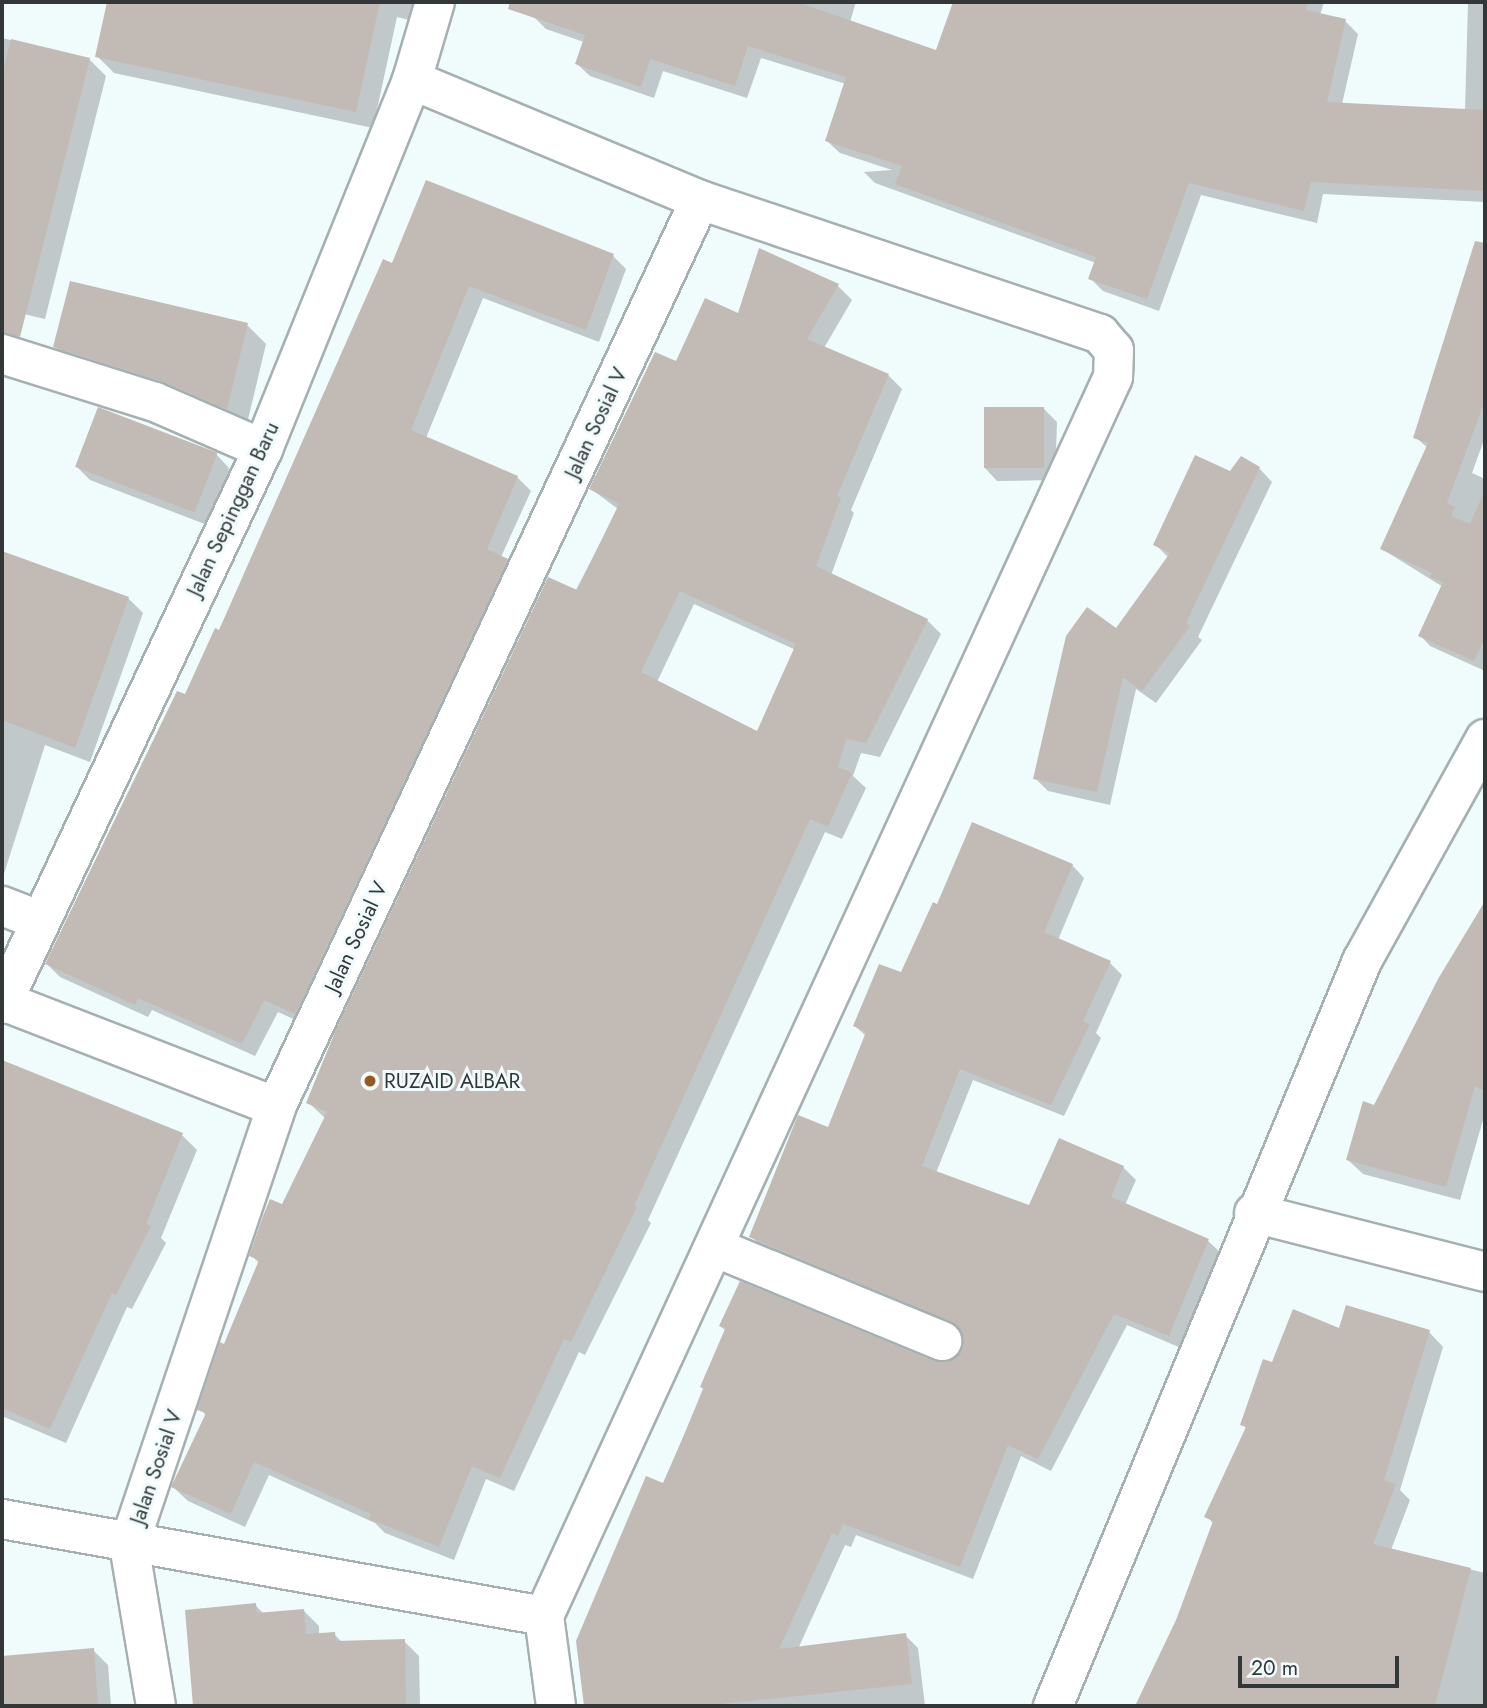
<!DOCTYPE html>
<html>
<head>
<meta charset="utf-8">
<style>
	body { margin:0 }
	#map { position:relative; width:1487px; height:1708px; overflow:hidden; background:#f0fbfc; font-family:Jost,sans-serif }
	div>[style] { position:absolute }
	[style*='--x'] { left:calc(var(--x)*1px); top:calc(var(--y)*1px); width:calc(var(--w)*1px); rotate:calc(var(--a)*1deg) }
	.shadow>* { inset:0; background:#0003 }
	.building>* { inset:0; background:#c2bbb5; transform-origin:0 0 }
	.roads { filter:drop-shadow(2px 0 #a6b0b1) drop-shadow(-2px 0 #a6b0b1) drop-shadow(0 2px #a6b0b1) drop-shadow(0 -2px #a6b0b1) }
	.minor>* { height:38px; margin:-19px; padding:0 19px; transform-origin:19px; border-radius:19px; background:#fff }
	.tertiary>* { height:38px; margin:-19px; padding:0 19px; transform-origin:19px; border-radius:19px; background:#fff }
	.dots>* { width:19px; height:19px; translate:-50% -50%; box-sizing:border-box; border:4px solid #f0fbfc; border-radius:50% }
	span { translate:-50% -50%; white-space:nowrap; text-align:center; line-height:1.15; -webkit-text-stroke:6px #f0fbfc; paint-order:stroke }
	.street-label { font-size:21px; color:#333738 }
	.poi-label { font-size:21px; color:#333738 }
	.left { translate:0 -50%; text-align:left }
	.frame { position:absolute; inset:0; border:4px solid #333738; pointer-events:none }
	.scale { position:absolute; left:1238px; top:1656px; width:161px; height:32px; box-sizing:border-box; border:4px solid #333738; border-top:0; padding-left:9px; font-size:21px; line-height:24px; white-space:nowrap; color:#333738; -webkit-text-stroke:5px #f0fbfc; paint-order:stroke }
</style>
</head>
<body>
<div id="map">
	<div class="shadow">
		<div style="clip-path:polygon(109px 2px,414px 2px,409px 20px,397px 17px,373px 128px,114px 73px,97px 56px)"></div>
		<div style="clip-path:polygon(538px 2px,856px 2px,850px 22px,1002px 168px,1004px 2px,1324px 2px,1320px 15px,1345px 21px,1358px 34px,1342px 104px,1465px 111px,1468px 2px,1485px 2px,1485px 202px,1323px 194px,1317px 223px,1201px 195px,1159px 311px,1103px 291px,1090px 278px,1096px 263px,875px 183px,864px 172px,892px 170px,840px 153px,827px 141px,846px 84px,761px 58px,747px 98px,663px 71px,654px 98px,590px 76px,577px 64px,584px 42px,546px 29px,533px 16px)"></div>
		<div style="clip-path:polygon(2px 38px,89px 59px,106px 76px,45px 319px,2px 309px)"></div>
		<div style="clip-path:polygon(613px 256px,626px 269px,599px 342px,483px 298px,426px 438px,517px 477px,531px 491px,501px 557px,520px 573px,309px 1026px,278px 1012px,255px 1056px,152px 1010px,148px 1017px,60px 977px,47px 964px,220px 632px,393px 265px)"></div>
		<div style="clip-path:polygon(evenodd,838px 286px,852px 300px,824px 348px,888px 375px,902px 389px,851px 510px,854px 513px,831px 575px,927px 620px,941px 634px,880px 757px,861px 753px,853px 776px,866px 788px,842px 839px,825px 832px,648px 1220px,651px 1223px,585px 1355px,579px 1352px,514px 1491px,486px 1479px,454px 1560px,385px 1533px,375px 1523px,269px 1475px,245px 1527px,188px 1501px,173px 1487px,207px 1416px,200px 1409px,260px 1264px,251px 1255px,283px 1206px,326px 1119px,309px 1103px,618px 509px,591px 489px,677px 363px,739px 316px,838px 286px,694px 604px,796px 650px,758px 734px,657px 682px,694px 604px)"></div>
		<div style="clip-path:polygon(247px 325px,266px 344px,246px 428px,75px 366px,55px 347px)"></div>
		<div style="clip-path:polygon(1450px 329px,1485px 340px,1485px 437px,1472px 473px,1485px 479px,1485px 671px,1430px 646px,1420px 635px,1443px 587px,1382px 549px,1428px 448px,1415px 437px)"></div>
		<div style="clip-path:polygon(1044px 409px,1057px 422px,1055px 480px,997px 481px,984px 467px)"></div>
		<div style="clip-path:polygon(216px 454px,229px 468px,215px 528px,90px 480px,77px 467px)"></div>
		<div style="clip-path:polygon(1259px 468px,1272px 482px,1198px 637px,1202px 640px,1156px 703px,1136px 689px,1110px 805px,1048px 791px,1035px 778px,1116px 631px,1169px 558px,1155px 544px,1231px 473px)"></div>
		<div style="clip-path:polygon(2px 553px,128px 598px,143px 613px,90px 762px,45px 745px,2px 880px)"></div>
		<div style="clip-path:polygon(1072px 865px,1084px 878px,1058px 940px,1110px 963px,1122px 975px,1096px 1033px,1101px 1038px,1064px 1116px,973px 1080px,936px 1173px,1030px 1207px,1123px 1167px,1136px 1180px,1125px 1205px,1208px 1241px,1221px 1253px,1181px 1348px,1127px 1325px,1051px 1471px,1021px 1456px,973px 1579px,856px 1535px,851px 1547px,845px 1545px,798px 1649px,905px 1635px,918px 1648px,925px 1706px,587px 1706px,664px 1485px,726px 1331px,721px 1326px,946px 1364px,964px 1351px,965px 1337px,961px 1331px,764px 1249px,751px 1236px,829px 1129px,866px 1036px,855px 1026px,902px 975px,938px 906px)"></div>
		<div style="clip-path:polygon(1485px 905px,1485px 1113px,1460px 1200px,1363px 1174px,1348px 1160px,1439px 979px)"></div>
		<div style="clip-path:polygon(8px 1064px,182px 1135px,197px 1150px,161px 1238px,166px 1243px,132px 1309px,127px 1307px,66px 1443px,2px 1416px,2px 1079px)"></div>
		<div style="clip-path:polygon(1340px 1330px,1429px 1332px,1443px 1347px,1400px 1490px,1410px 1500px,1391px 1550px,1485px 1573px,1485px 1706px,1137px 1706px,1177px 1621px,1214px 1524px,1207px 1517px,1247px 1429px,1242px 1424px,1273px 1365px)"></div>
		<div style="clip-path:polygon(255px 1605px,264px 1614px,304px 1611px,319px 1626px,319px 1635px,334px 1634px,343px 1643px,404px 1641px,419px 1656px,420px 1706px,196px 1706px)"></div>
		<div style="clip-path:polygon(93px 1650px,108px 1665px,111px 1706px,2px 1706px,2px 1657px)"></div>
	</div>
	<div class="building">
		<div style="clip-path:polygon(107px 2px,380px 2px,356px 112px,95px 57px)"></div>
		<div style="clip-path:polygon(510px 2px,797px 2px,936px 50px,953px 2px,1308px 2px,1306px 10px,1346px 19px,1327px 102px,1485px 110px,1485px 191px,1311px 182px,1304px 211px,1189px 183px,1147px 299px,1088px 279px,1096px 257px,895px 184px,902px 166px,825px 141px,846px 77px,748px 46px,735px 86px,650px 59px,641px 87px,575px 64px,585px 35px,508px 9px)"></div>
		<div style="clip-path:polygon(11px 39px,90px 58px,20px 337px,2px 333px,2px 76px)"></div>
		<div style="clip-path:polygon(426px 180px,614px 254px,586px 330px,469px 286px,411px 430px,518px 476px,487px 549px,508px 559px,295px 1014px,264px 1000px,242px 1044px,138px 998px,135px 1005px,45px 964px,177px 691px,185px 694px,215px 628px,219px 630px,383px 259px,392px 263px)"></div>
		<div style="clip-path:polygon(1475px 241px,1485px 243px,1485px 400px,1447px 503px,1455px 507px,1451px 516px,1470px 524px,1485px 490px,1485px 638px,1474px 661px,1418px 636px,1443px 582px,1430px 577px,1432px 573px,1380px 549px,1428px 443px,1413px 438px)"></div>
		<div style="clip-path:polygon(evenodd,759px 248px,839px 284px,807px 339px,889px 374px,837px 496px,841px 498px,816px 566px,928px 619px,866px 743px,846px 739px,838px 767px,852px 773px,828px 827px,810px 819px,634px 1206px,637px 1207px,571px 1342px,564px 1339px,500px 1478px,472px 1466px,439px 1547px,369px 1519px,371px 1514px,254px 1462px,231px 1514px,171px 1487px,206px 1413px,197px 1410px,220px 1342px,224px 1344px,259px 1260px,249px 1256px,263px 1216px,270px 1199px,282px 1204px,327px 1112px,306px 1103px,335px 1032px,548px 577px,577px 590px,619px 504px,589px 489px,655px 352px,676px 361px,705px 298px,738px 313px,759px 248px,680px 591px,796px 644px,757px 731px,641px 672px,680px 591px)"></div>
		<div style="clip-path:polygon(70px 281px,248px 323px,227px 409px,162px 381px,53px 347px)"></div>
		<div style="left:98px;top:407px;width:128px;height:64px;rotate:21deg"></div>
		<div style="left:984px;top:407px;width:60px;height:61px"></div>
		<div style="clip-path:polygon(1195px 455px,1230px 471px,1241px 456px,1260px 467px,1186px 623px,1190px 626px,1142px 691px,1123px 677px,1097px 792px,1033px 779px,1066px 636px,1087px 607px,1116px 628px,1170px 553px,1153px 545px)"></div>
		<div style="clip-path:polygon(2px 551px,129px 597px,75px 748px,2px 720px)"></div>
		<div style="clip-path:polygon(972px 822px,1073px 864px,1044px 932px,1111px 961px,1083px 1021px,1090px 1024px,1051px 1105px,960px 1069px,922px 1166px,1029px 1205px,1059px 1138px,1124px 1166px,1111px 1197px,1209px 1239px,1169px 1336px,1114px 1314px,1038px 1459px,1008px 1445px,960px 1567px,843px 1524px,838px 1536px,832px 1533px,779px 1649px,906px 1633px,912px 1684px,701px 1706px,584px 1706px,576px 1641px,646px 1476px,663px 1483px,704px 1389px,700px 1387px,725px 1329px,719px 1326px,740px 1281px,934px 1361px,946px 1362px,962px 1350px,963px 1337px,950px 1321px,749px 1237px,798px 1115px,828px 1127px,866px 1032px,853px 1026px,879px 964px,901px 972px,933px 902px,937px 904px)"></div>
		<div style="clip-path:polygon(1485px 901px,1485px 1091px,1475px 1086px,1446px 1187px,1346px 1160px,1363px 1101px,1374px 1105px,1438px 979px)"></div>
		<div style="clip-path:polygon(2px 1060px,183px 1133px,146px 1224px,151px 1226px,116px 1295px,112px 1293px,50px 1429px,2px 1408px)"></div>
		<div style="clip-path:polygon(1346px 1305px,1430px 1330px,1384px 1480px,1396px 1484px,1373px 1544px,1471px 1568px,1435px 1706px,1135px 1706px,1176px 1620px,1213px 1521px,1204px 1517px,1246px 1427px,1240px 1425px,1263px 1359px,1272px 1362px,1293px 1309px,1339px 1328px)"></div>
		<div style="clip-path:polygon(256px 1603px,257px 1613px,304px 1609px,306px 1634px,335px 1632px,336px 1641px,405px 1639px,406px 1706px,193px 1706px,185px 1610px)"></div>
		<div style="clip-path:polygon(94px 1648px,98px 1706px,2px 1706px,2px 1656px)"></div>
	</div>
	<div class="roads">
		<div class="minor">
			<div style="--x:412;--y:80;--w:312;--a:22.6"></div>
			<div style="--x:700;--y:200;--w:422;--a:18.5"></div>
			<div style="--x:1100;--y:334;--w:21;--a:49"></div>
			<div style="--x:1114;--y:350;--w:27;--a:92"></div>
			<div style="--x:1113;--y:377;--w:1363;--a:114.67"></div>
			<div style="--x:544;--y:1616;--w:91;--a:82.4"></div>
			<div style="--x:2;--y:354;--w:160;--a:17.4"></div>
			<div style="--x:155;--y:402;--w:118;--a:23.5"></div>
			<div style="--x:2;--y:906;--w:40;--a:21"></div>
			<div style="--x:3;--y:1001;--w:293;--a:21.2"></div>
			<div style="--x:1254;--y:1213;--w:238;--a:14.3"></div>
			<div style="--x:714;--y:1247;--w:247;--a:22.4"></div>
			<div style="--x:2;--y:1519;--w:551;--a:10.15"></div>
			<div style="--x:156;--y:1706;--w:163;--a:-99.5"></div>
			<div style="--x:129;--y:1545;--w:462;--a:-71.4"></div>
			<div style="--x:276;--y:1107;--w:1001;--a:-64.95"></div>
		</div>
		<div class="tertiary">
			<div style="--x:2;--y:1004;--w:613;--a:-64.81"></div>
			<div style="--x:263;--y:449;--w:398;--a:-68"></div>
			<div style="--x:412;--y:80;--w:81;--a:-73.6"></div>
			<div style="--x:1053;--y:1706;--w:807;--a:-67.47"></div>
			<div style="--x:1362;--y:961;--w:254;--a:-61"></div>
		</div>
	</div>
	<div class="dots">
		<div style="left:370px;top:1081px;background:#97591f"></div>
	</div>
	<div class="street-label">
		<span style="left:596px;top:423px;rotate:-65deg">Jalan Sosial V</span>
		<span style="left:233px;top:509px;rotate:-65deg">Jalan Sepinggan Baru</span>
		<span style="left:356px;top:937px;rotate:-65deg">Jalan Sosial V</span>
		<span style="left:156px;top:1467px;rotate:-71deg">Jalan Sosial V</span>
	</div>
	<div class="poi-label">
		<span class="left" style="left:384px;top:1081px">RUZAID ALBAR</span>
	</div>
	<div class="frame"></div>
	<div class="scale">20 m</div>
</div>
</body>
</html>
